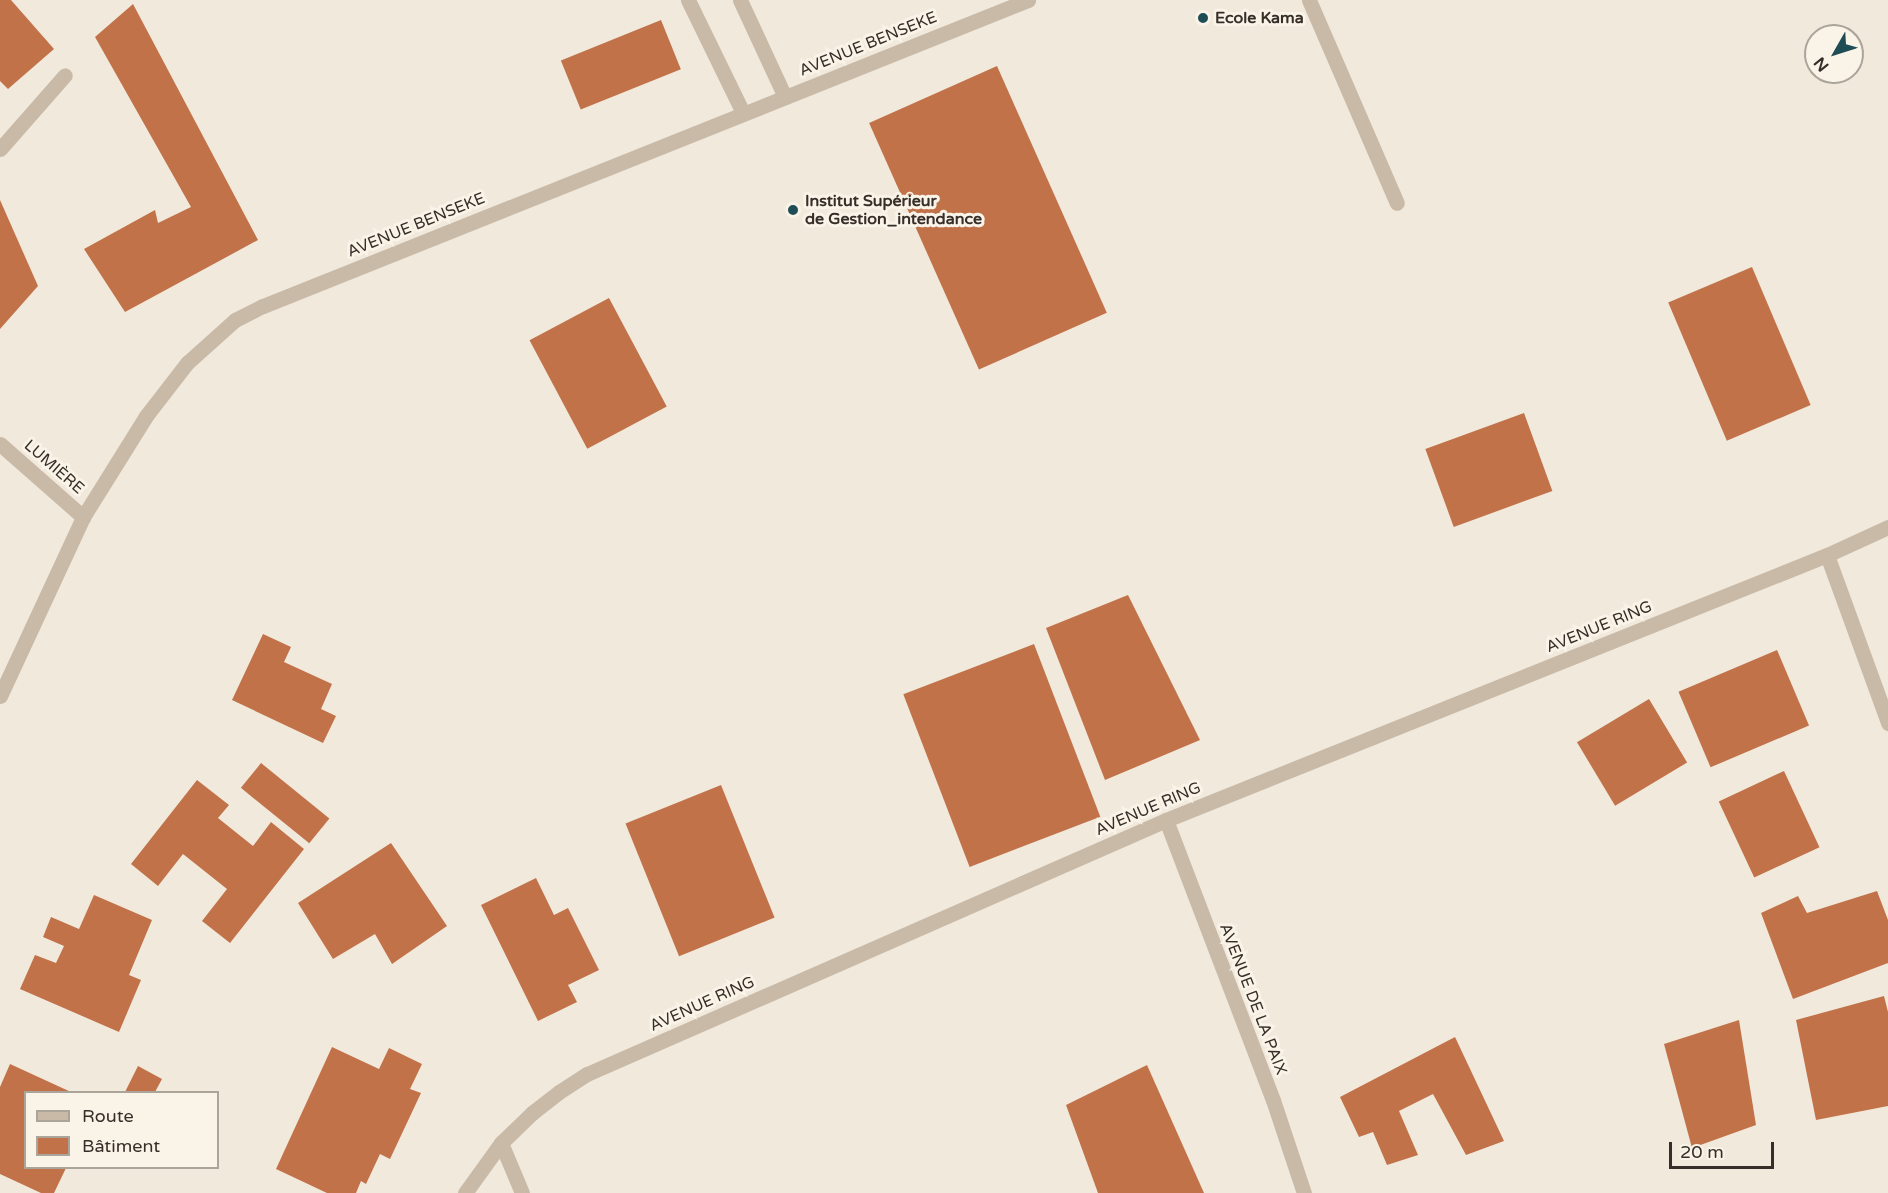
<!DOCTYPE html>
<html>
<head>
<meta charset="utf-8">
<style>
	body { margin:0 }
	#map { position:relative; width:1888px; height:1193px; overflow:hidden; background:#f1e9dc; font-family:"Varela Round",sans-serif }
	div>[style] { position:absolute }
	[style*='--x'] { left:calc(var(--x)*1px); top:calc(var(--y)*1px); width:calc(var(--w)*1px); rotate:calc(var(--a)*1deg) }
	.building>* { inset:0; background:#c27249; transform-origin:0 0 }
	.minor>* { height:15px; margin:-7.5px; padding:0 7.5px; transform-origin:7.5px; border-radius:7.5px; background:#c9baa8 }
	.dots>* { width:16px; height:16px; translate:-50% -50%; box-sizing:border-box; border:3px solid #f9f3e8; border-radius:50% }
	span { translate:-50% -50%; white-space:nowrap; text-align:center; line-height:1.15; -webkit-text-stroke:6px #f9f3e8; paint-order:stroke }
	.poi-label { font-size:16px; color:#362e28; font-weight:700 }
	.left { translate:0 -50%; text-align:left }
	.street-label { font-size:16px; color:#362e28 }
	.legend { position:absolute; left:24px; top:1091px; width:195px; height:78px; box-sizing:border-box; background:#f9f3e8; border:2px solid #aba49b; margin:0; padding:8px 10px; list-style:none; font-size:18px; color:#362e28 }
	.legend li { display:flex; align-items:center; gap:12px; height:30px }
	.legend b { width:30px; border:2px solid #aba49b }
	.north { position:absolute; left:1804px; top:24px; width:60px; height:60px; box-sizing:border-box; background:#f9f3e8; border:2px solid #aba49b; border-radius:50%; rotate:231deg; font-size:16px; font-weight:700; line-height:24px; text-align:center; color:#362e28 }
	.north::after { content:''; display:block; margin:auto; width:21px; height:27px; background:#1f4d56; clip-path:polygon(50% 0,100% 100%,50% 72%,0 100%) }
	.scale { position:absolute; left:1669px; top:1142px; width:105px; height:27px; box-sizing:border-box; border:3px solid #362e28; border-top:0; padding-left:8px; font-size:18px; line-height:21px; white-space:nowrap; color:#362e28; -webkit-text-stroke:4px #f9f3e8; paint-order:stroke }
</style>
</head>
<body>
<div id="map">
	<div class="building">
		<div style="clip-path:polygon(0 0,11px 0,54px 49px,8px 89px,0 81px)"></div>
		<div style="clip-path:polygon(133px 4px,258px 240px,125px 312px,84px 249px,155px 210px,158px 223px,191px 207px,95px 37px)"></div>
		<div style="left:661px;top:20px;width:53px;height:108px;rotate:68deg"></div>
		<div style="left:997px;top:66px;width:270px;height:140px;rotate:66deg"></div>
		<div style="clip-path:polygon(0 200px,38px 286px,0 329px)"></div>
		<div style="left:1752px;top:267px;width:150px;height:91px;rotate:67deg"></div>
		<div style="left:609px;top:298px;width:123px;height:90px;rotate:62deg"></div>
		<div style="left:1524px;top:413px;width:83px;height:105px;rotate:70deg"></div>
		<div style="clip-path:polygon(1128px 595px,1200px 740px,1105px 780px,1046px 628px)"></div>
		<div style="clip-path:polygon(263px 634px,291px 647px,284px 662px,332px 684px,321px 709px,336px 716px,323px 743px,232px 700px)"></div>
		<div style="left:1034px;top:644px;width:185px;height:140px;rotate:69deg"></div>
		<div style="left:1777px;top:650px;width:82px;height:107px;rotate:67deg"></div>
		<div style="left:1649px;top:699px;width:74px;height:84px;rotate:59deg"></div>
		<div style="left:261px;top:763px;width:88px;height:32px;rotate:39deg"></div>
		<div style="left:1784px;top:771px;width:84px;height:72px;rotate:65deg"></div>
		<div style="clip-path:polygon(197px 780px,229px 805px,218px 818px,253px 846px,271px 822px,304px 849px,230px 943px,202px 921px,227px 889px,183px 854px,158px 886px,131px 864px)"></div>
		<div style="left:721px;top:785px;width:143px;height:103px;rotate:68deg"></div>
		<div style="clip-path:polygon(391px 843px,447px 926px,392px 964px,375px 934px,333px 959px,298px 903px)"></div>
		<div style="clip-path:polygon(536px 878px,554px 915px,568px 908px,599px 970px,568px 985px,577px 1002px,538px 1021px,481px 905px)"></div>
		<div style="clip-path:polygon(1877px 891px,1888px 920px,1888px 963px,1793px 999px,1761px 913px,1798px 896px,1807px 913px)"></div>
		<div style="clip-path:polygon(94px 895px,152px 920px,129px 975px,141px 980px,119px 1032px,20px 989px,35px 955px,56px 963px,64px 946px,43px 937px,51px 917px,79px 929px)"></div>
		<div style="clip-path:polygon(1884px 996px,1888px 1012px,1888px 1106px,1816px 1120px,1796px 1020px)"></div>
		<div style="clip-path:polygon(1739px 1020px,1756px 1125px,1692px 1148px,1664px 1044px)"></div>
		<div style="clip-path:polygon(1455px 1037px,1504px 1141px,1466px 1155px,1433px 1094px,1399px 1111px,1418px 1155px,1387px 1165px,1373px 1132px,1359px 1137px,1340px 1097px)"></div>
		<div style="clip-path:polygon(332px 1047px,379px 1069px,389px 1048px,422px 1064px,410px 1089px,421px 1093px,390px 1159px,380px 1154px,366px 1184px,361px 1181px,356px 1193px,327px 1193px,276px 1169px)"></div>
		<div style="clip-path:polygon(10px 1064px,71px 1092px,26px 1092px,26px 1168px,66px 1168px,54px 1193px,41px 1193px,0 1174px,0 1087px)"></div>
		<div style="clip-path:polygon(1147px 1065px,1204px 1193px,1098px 1193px,1066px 1105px)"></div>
		<div style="clip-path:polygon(138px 1066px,162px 1079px,155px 1092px,125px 1092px)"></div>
	</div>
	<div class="minor">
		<div style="--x:688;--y:0;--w:126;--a:64"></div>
		<div style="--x:740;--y:0;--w:107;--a:65.1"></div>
		<div style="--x:1309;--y:0;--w:221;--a:66.6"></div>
		<div style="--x:0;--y:149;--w:98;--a:-48.7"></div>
		<div style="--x:0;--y:444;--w:111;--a:41.3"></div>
		<div style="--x:1827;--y:555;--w:179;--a:70"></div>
		<div style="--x:0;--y:696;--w:197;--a:-65.1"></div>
		<div style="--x:83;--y:517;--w:119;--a:-58"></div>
		<div style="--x:146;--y:416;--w:67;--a:-52.3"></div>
		<div style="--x:187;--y:363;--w:64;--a:-41.9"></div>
		<div style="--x:235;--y:320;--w:31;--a:-27"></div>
		<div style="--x:263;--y:306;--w:824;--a:-21.8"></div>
		<div style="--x:1166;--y:820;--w:300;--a:69.1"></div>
		<div style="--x:1273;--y:1100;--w:98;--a:71.6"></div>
		<div style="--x:501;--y:1143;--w:54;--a:67.2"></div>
		<div style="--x:465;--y:1193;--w:62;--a:-54.2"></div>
		<div style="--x:501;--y:1143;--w:43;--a:-44.1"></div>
		<div style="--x:532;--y:1113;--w:34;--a:-38"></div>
		<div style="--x:559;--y:1092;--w:33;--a:-33"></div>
		<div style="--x:587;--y:1074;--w:632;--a:-23.69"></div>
		<div style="--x:1166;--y:820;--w:712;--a:-21.85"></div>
		<div style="--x:1827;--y:555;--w:67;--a:-24.7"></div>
	</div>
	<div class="dots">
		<div style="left:1203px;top:18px;background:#1f4d56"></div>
		<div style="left:793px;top:210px;background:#1f4d56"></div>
	</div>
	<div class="poi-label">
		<span class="left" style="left:1215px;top:18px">Ecole Kama</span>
		<span class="left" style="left:805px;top:210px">Institut Supérieur<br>de Gestion_intendance</span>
	</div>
	<div class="street-label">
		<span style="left:868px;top:44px;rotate:-22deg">AVENUE BENSEKE</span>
		<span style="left:416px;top:225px;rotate:-22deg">AVENUE BENSEKE</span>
		<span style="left:54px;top:467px;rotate:41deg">LUMIÈRE</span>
		<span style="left:1599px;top:627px;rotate:-22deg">AVENUE RING</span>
		<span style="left:1148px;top:809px;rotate:-23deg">AVENUE RING</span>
		<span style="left:1253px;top:999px;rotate:69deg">AVENUE DE LA PAIX</span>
		<span style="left:702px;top:1004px;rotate:-24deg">AVENUE RING</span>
	</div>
	<ul class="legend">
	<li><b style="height:8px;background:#c9baa8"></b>Route</li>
	<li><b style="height:16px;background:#c27249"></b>Bâtiment</li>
	</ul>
	<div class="north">N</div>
	<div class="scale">20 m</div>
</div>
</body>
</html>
